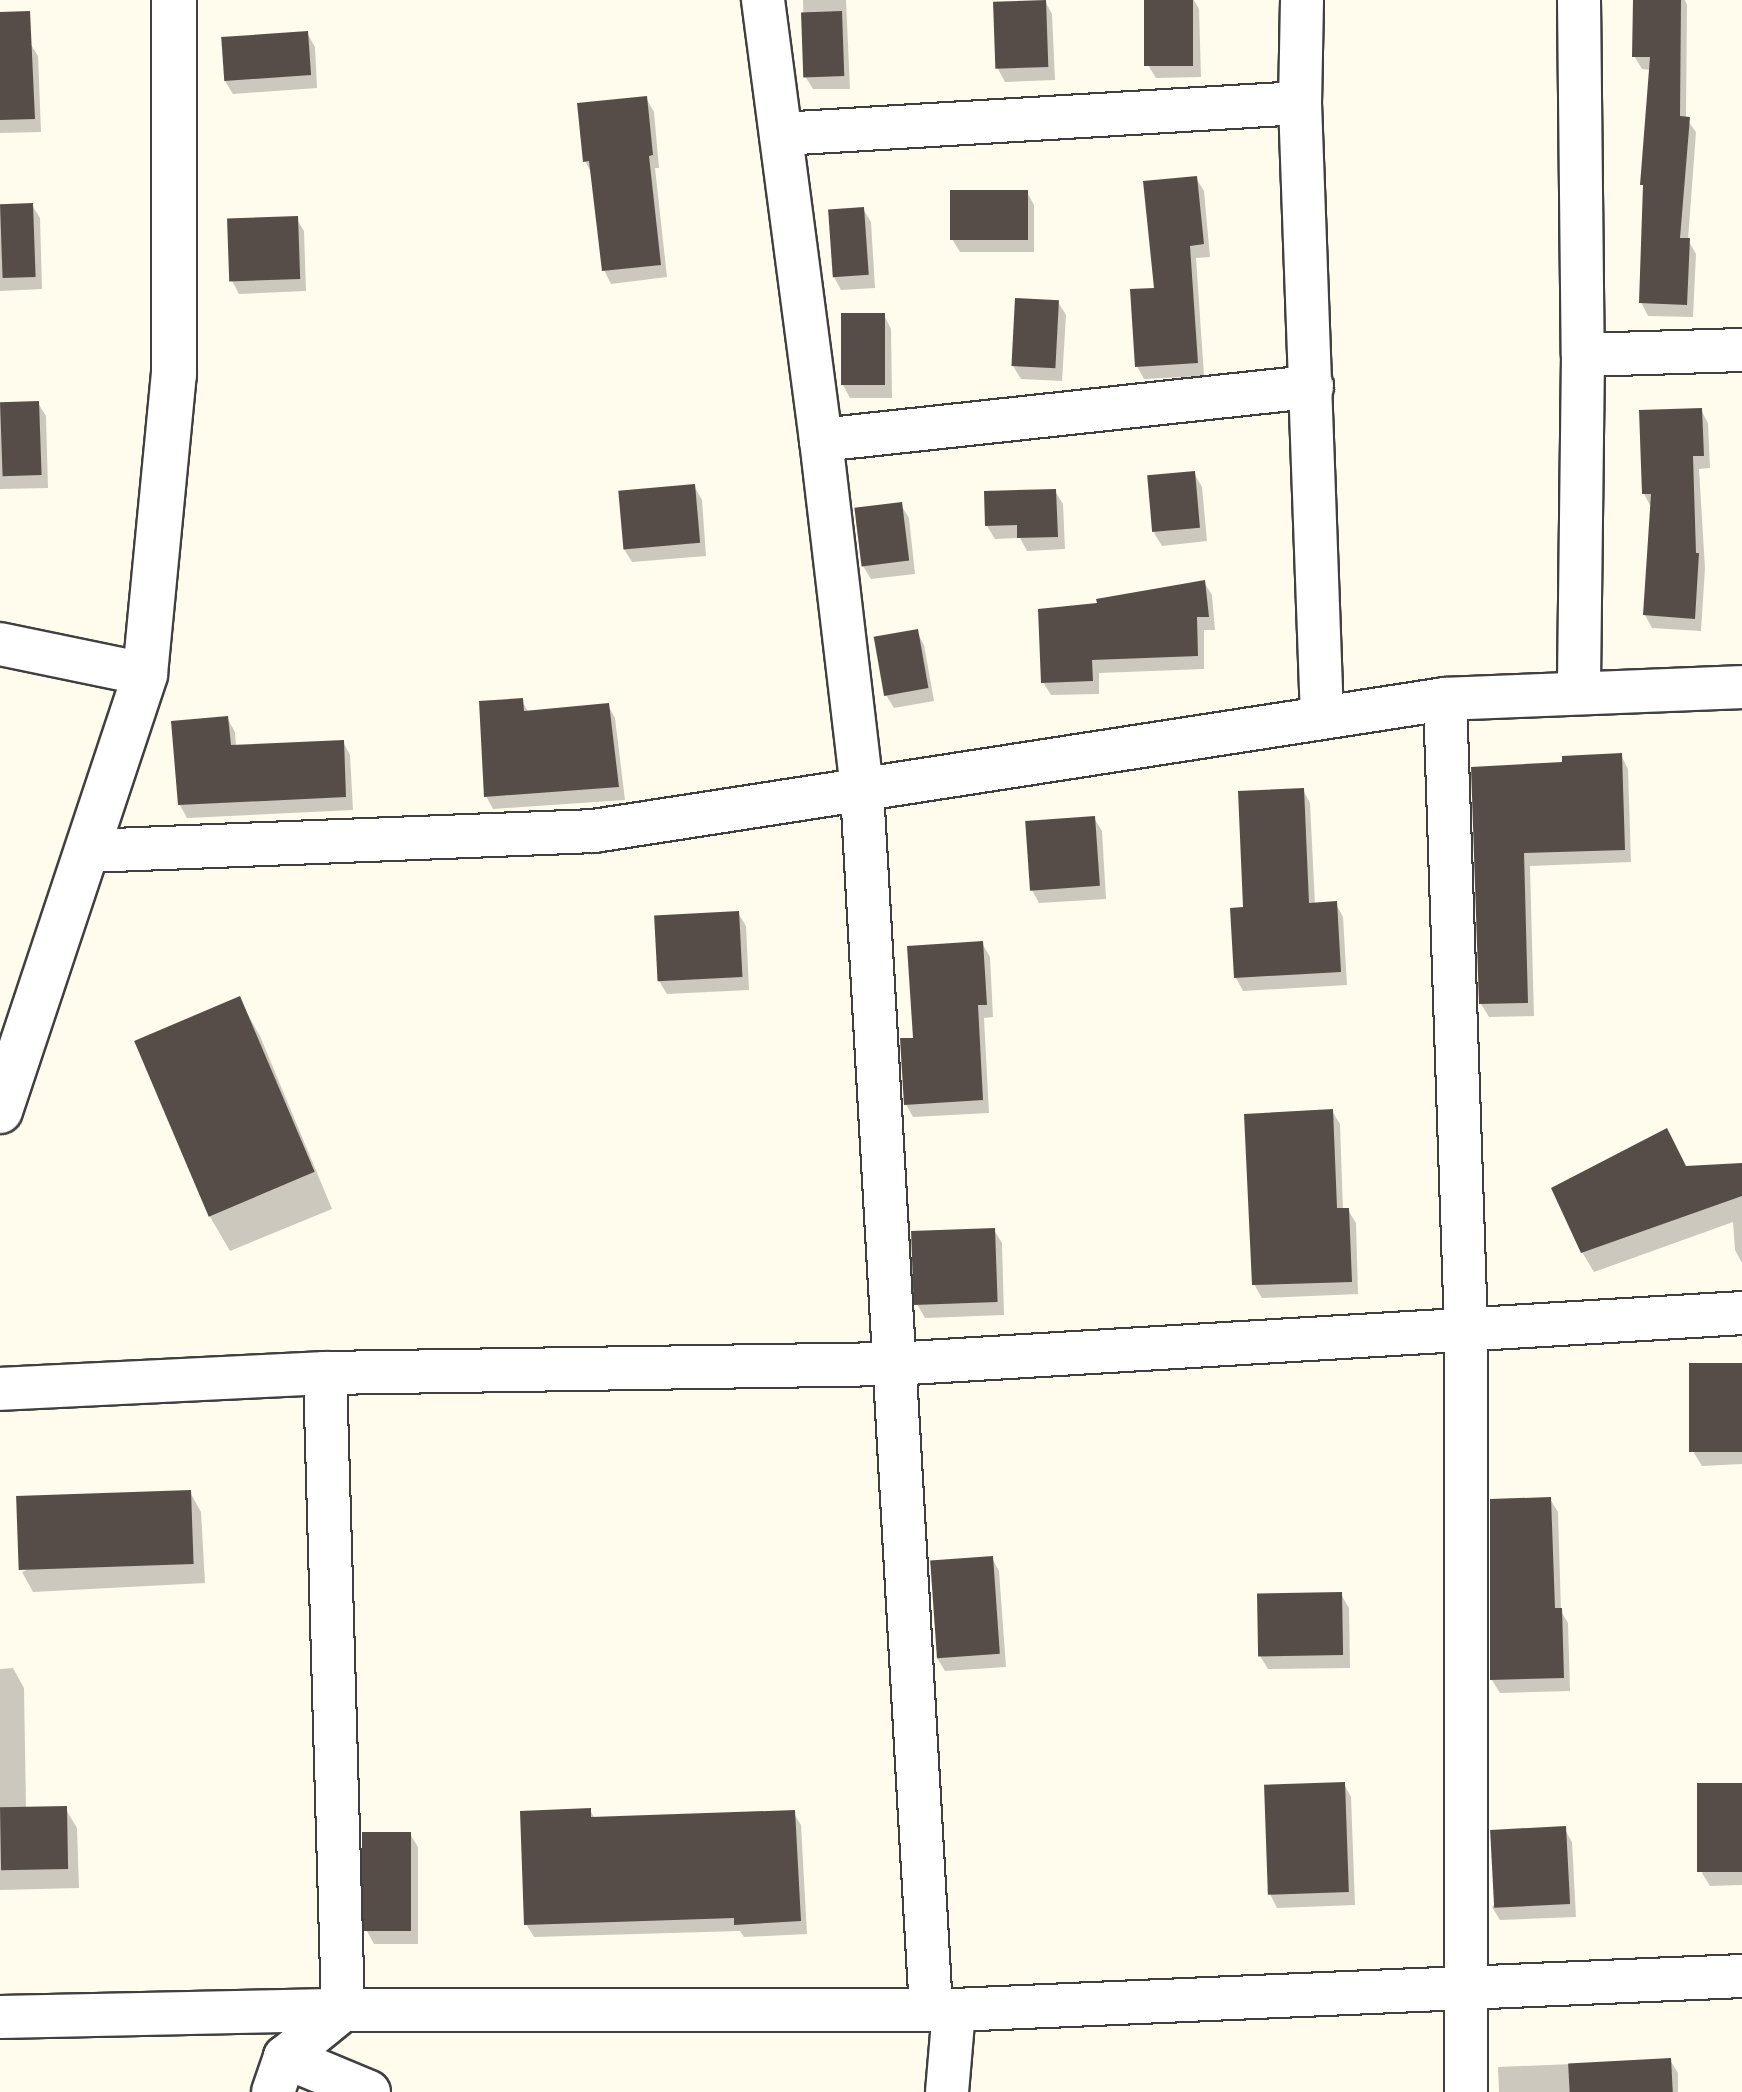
<!DOCTYPE html>
<html>
<head>
<meta charset="utf-8">
<style>
	body { margin:0 }
	#map { position:relative; width:1742px; height:2092px; overflow:hidden; background:#fffbed; font-family:Literata,serif }
	div>[style] { position:absolute }
	[style*='--x'] { left:calc(var(--x)*1px); top:calc(var(--y)*1px); width:calc(var(--w)*1px); rotate:calc(var(--a)*1deg) }
	.shadow>* { inset:0; background:#0003 }
	.building>* { inset:0; background:#574d48; transform-origin:0 0 }
	.roads { filter:drop-shadow(2px 0 #404040) drop-shadow(-2px 0 #404040) drop-shadow(0 2px #404040) drop-shadow(0 -2px #404040) }
	.minor>* { height:42px; margin:-21px; padding:0 21px; transform-origin:21px; border-radius:21px; background:#fff }
	.tertiary>* { height:44px; margin:-22px; padding:0 22px; transform-origin:22px; border-radius:22px; background:#fff }
	span { translate:-50% -50%; white-space:nowrap; text-align:center; line-height:1.15; -webkit-text-stroke:8px #fff; paint-order:stroke }
</style>
</head>
<body>
<div id="map">
	<div class="shadow">
		<div style="clip-path:polygon(803px 0,846px 0,850px 89px,813px 89px,805px 76px)"></div>
		<div style="clip-path:polygon(1146px 0,1194px 0,1199px 9px,1201px 77px,1156px 78px,1148px 65px)"></div>
		<div style="clip-path:polygon(1635px 0,1685px 0,1687px 5px,1686px 118px,1696px 132px,1688px 240px,1696px 254px,1693px 317px,1648px 316px,1641px 302px,1645px 190px,1642px 184px,1651px 70px,1642px 69px,1634px 56px)"></div>
		<div style="clip-path:polygon(1045px 1px,1052px 14px,1055px 80px,1005px 82px,998px 69px)"></div>
		<div style="clip-path:polygon(307px 33px,315px 47px,317px 88px,233px 94px,225px 81px)"></div>
		<div style="clip-path:polygon(30px 43px,38px 56px,41px 132px,0 133px,0 45px)"></div>
		<div style="clip-path:polygon(646px 98px,654px 112px,659px 168px,655px 168px,667px 277px,611px 284px,604px 270px,593px 176px,585px 161px)"></div>
		<div style="clip-path:polygon(1196px 178px,1204px 191px,1210px 257px,1196px 258px,1204px 376px,1144px 379px,1137px 366px)"></div>
		<div style="clip-path:polygon(1027px 192px,1034px 205px,1034px 252px,960px 252px,952px 239px)"></div>
		<div style="clip-path:polygon(32px 205px,40px 218px,42px 289px,0 291px,0 206px)"></div>
		<div style="clip-path:polygon(863px 209px,871px 222px,875px 288px,841px 290px,834px 277px)"></div>
		<div style="clip-path:polygon(296px 218px,304px 231px,306px 291px,239px 294px,232px 281px)"></div>
		<div style="clip-path:polygon(1058px 302px,1066px 315px,1062px 381px,1021px 379px,1013px 366px)"></div>
		<div style="clip-path:polygon(884px 315px,891px 329px,892px 398px,850px 398px,843px 385px)"></div>
		<div style="clip-path:polygon(38px 403px,46px 416px,48px 488px,0 489px,0 405px)"></div>
		<div style="clip-path:polygon(1701px 410px,1708px 423px,1710px 468px,1699px 469px,1705px 568px,1701px 631px,1652px 628px,1645px 615px,1652px 509px,1644px 494px)"></div>
		<div style="clip-path:polygon(1194px 473px,1202px 487px,1207px 541px,1162px 546px,1154px 533px)"></div>
		<div style="clip-path:polygon(694px 486px,702px 500px,706px 556px,632px 562px,624px 549px)"></div>
		<div style="clip-path:polygon(1055px 491px,1063px 504px,1065px 549px,1027px 551px,1020px 538px,995px 539px,987px 526px)"></div>
		<div style="clip-path:polygon(901px 505px,909px 518px,915px 574px,871px 579px,863px 566px)"></div>
		<div style="clip-path:polygon(1204px 582px,1212px 595px,1215px 630px,1204px 630px,1204px 669px,1099px 673px,1099px 694px,1051px 695px,1043px 682px,1099px 605px)"></div>
		<div style="clip-path:polygon(917px 632px,924px 645px,934px 701px,894px 708px,886px 695px)"></div>
		<div style="clip-path:polygon(522px 701px,529px 713px,608px 705px,615px 718px,625px 800px,493px 809px,486px 796px)"></div>
		<div style="clip-path:polygon(227px 718px,235px 732px,236px 747px,343px 742px,350px 755px,353px 810px,187px 818px,180px 805px)"></div>
		<div style="clip-path:polygon(1621px 755px,1628px 769px,1631px 862px,1530px 866px,1534px 1016px,1489px 1017px,1481px 1004px,1473px 769px,1564px 764px)"></div>
		<div style="clip-path:polygon(1303px 790px,1310px 803px,1315px 905px,1336px 904px,1343px 917px,1347px 985px,1243px 991px,1236px 978px,1245px 909px)"></div>
		<div style="clip-path:polygon(1094px 818px,1102px 831px,1106px 899px,1039px 903px,1032px 890px)"></div>
		<div style="clip-path:polygon(738px 913px,746px 926px,749px 990px,667px 994px,659px 981px)"></div>
		<div style="clip-path:polygon(982px 943px,990px 957px,993px 1017px,984px 1018px,989px 1113px,913px 1117px,906px 1104px,915px 1039px)"></div>
		<div style="clip-path:polygon(239px 999px,260px 1036px,332px 1209px,230px 1251px,209px 1215px)"></div>
		<div style="clip-path:polygon(1332px 1111px,1340px 1124px,1343px 1210px,1348px 1210px,1356px 1223px,1358px 1294px,1262px 1298px,1254px 1284px)"></div>
		<div style="clip-path:polygon(1742px 1165px,1742px 1263px,1735px 1250px,1733px 1222px,1594px 1272px,1582px 1252px,1687px 1168px)"></div>
		<div style="clip-path:polygon(994px 1230px,1002px 1243px,1004px 1315px,925px 1318px,917px 1304px)"></div>
		<div style="clip-path:polygon(1742px 1365px,1742px 1464px,1702px 1466px,1694px 1453px)"></div>
		<div style="clip-path:polygon(190px 1492px,201px 1512px,205px 1583px,33px 1592px,22px 1572px)"></div>
		<div style="clip-path:polygon(1550px 1499px,1558px 1512px,1561px 1611px,1568px 1623px,1570px 1691px,1500px 1693px,1492px 1680px)"></div>
		<div style="clip-path:polygon(992px 1558px,999px 1571px,1006px 1667px,945px 1671px,937px 1658px)"></div>
		<div style="clip-path:polygon(1341px 1594px,1349px 1608px,1350px 1668px,1268px 1669px,1260px 1656px)"></div>
		<div style="clip-path:polygon(13px 1668px,24px 1688px,26px 1808px,65px 1808px,77px 1828px,79px 1888px,0 1890px,0 1669px)"></div>
		<div style="clip-path:polygon(1344px 1784px,1351px 1797px,1355px 1905px,1277px 1908px,1270px 1894px)"></div>
		<div style="clip-path:polygon(1742px 1785px,1742px 1885px,1710px 1886px,1702px 1873px)"></div>
		<div style="clip-path:polygon(590px 1810px,595px 1819px,793px 1812px,801px 1825px,807px 1934px,744px 1937px,740px 1931px,534px 1937px,526px 1924px)"></div>
		<div style="clip-path:polygon(1564px 1828px,1572px 1842px,1576px 1917px,1500px 1920px,1492px 1907px)"></div>
		<div style="clip-path:polygon(410px 1834px,418px 1847px,418px 1944px,374px 1944px,367px 1931px)"></div>
		<div style="clip-path:polygon(1670px 2060px,1678px 2073px,1678px 2092px,1499px 2092px,1498px 2067px)"></div>
	</div>
	<div class="building">
		<div style="left:1046px;top:0;width:67px;height:53px;rotate:88deg"></div>
		<div style="left:1144px;top:0;width:49px;height:66px"></div>
		<div style="clip-path:polygon(1633px 0,1681px 0,1680px 116px,1690px 117px,1680px 238px,1690px 238px,1687px 305px,1639px 303px,1643px 185px,1640px 185px,1650px 57px,1632px 57px)"></div>
		<div style="clip-path:polygon(30px 11px,35px 119px,0 120px,0 12px)"></div>
		<div style="left:842px;top:11px;width:65px;height:41px;rotate:88deg"></div>
		<div style="left:308px;top:31px;width:44px;height:87px;rotate:86deg"></div>
		<div style="clip-path:polygon(647px 96px,653px 155px,649px 156px,661px 265px,602px 271px,589px 161px,583px 162px,577px 103px)"></div>
		<div style="clip-path:polygon(1197px 176px,1204px 244px,1190px 246px,1198px 363px,1135px 367px,1130px 289px,1154px 288px,1143px 181px)"></div>
		<div style="left:950px;top:190px;width:78px;height:50px"></div>
		<div style="left:33px;top:203px;width:74px;height:33px;rotate:88deg"></div>
		<div style="left:864px;top:207px;width:68px;height:36px;rotate:86deg"></div>
		<div style="left:298px;top:216px;width:63px;height:71px;rotate:88deg"></div>
		<div style="left:1015px;top:298px;width:44px;height:68px;rotate:3deg"></div>
		<div style="left:885px;top:313px;width:72px;height:44px;rotate:90deg"></div>
		<div style="left:39px;top:401px;width:74px;height:39px;rotate:88deg"></div>
		<div style="clip-path:polygon(1702px 408px,1704px 456px,1693px 456px,1696px 553px,1699px 553px,1695px 619px,1643px 615px,1651px 494px,1642px 494px,1639px 410px)"></div>
		<div style="left:1195px;top:471px;width:57px;height:48px;rotate:85deg"></div>
		<div style="left:695px;top:484px;width:59px;height:77px;rotate:85deg"></div>
		<div style="clip-path:polygon(1056px 489px,1058px 537px,1017px 538px,1017px 525px,985px 526px,984px 491px)"></div>
		<div style="left:902px;top:502px;width:59px;height:48px;rotate:83deg"></div>
		<div style="clip-path:polygon(1205px 580px,1209px 617px,1197px 617px,1198px 656px,1092px 660px,1093px 681px,1041px 683px,1038px 609px,1097px 603px,1096px 599px)"></div>
		<div style="left:918px;top:629px;width:60px;height:45px;rotate:80deg"></div>
		<div style="clip-path:polygon(523px 698px,524px 711px,609px 703px,619px 787px,484px 797px,479px 701px)"></div>
		<div style="clip-path:polygon(228px 716px,231px 745px,344px 740px,346px 797px,178px 805px,171px 721px)"></div>
		<div style="clip-path:polygon(1622px 753px,1625px 850px,1524px 853px,1528px 1003px,1479px 1004px,1471px 767px,1562px 762px,1562px 756px)"></div>
		<div style="clip-path:polygon(1304px 788px,1309px 903px,1337px 901px,1341px 972px,1234px 978px,1230px 908px,1243px 907px,1238px 791px)"></div>
		<div style="left:1095px;top:816px;width:70px;height:70px;rotate:86deg"></div>
		<div style="left:739px;top:911px;width:66px;height:85px;rotate:87deg"></div>
		<div style="clip-path:polygon(983px 941px,987px 1005px,978px 1005px,983px 1100px,904px 1105px,900px 1038px,913px 1038px,907px 946px)"></div>
		<div style="left:240px;top:996px;width:191px;height:115px;rotate:67deg"></div>
		<div style="clip-path:polygon(1333px 1109px,1337px 1208px,1349px 1208px,1352px 1282px,1252px 1285px,1244px 1114px)"></div>
		<div style="clip-path:polygon(1667px 1128px,1686px 1166px,1742px 1163px,1742px 1196px,1581px 1253px,1551px 1188px)"></div>
		<div style="left:995px;top:1228px;width:74px;height:84px;rotate:88deg"></div>
		<div style="left:1742px;top:1363px;width:89px;height:53px;rotate:90deg"></div>
		<div style="left:191px;top:1490px;width:74px;height:175px;rotate:88deg"></div>
		<div style="clip-path:polygon(1551px 1497px,1555px 1608px,1562px 1608px,1564px 1678px,1490px 1680px,1490px 1499px)"></div>
		<div style="left:993px;top:1556px;width:98px;height:63px;rotate:86deg"></div>
		<div style="left:1342px;top:1592px;width:63px;height:85px;rotate:89deg"></div>
		<div style="left:1345px;top:1782px;width:110px;height:81px;rotate:88deg"></div>
		<div style="left:1742px;top:1783px;width:89px;height:45px;rotate:90deg"></div>
		<div style="left:67px;top:1806px;width:63px;height:67px;rotate:89deg"></div>
		<div style="clip-path:polygon(591px 1808px,591px 1817px,795px 1810px,801px 1921px,734px 1925px,734px 1918px,524px 1925px,520px 1811px)"></div>
		<div style="left:1566px;top:1826px;width:78px;height:76px;rotate:87deg"></div>
		<div style="left:362px;top:1832px;width:49px;height:99px"></div>
		<div style="left:1671px;top:2058px;width:34px;height:103px;rotate:87deg"></div>
	</div>
	<div class="roads">
		<div class="minor">
			<div style="--x:763;--y:0;--w:444;--a:82.5"></div>
			<div style="--x:821;--y:440;--w:353;--a:83.3"></div>
			<div style="--x:862;--y:791;--w:1221;--a:86.76"></div>
			<div style="--x:1302;--y:0;--w:103;--a:91.1"></div>
			<div style="--x:1300;--y:103;--w:615;--a:87.95"></div>
			<div style="--x:1579;--y:0;--w:355;--a:89.4"></div>
			<div style="--x:1583;--y:355;--w:337;--a:90.7"></div>
			<div style="--x:781;--y:134;--w:520;--a:-3.42"></div>
			<div style="--x:1583;--y:355;--w:159;--a:-1.8"></div>
			<div style="--x:821;--y:440;--w:494;--a:-6.2"></div>
			<div style="--x:0;--y:644;--w:148;--a:11.7"></div>
			<div style="--x:1445;--y:699;--w:631;--a:88.09"></div>
			<div style="--x:1466;--y:1330;--w:762;--a:90"></div>
			<div style="--x:88;--y:851;--w:506;--a:-2.26"></div>
			<div style="--x:594;--y:831;--w:861;--a:-8.82"></div>
			<div style="--x:1445;--y:699;--w:297;--a:-2.3"></div>
			<div style="--x:325;--y:1373;--w:637;--a:88.38"></div>
			<div style="--x:343;--y:2010;--w:75;--a:141"></div>
			<div style="--x:285;--y:2057;--w:91;--a:22.6"></div>
			<div style="--x:0;--y:1389;--w:325;--a:-2.8"></div>
			<div style="--x:325;--y:1373;--w:567;--a:-0.91"></div>
			<div style="--x:892;--y:1364;--w:852;--a:-3.43"></div>
			<div style="--x:0;--y:2017;--w:343;--a:-1.2"></div>
			<div style="--x:343;--y:2010;--w:611;--a:0"></div>
			<div style="--x:954;--y:2010;--w:789;--a:-2.47"></div>
			<div style="--x:273;--y:2092;--w:37;--a:-71"></div>
			<div style="--x:947;--y:2092;--w:82;--a:-85.1"></div>
		</div>
		<div class="tertiary">
			<div style="--x:0;--y:1111;--w:460;--a:-71.6"></div>
			<div style="--x:145;--y:674;--w:300;--a:-84.5"></div>
			<div style="--x:174;--y:375;--w:375;--a:-90"></div>
		</div>
	</div>
</div>
</body>
</html>
